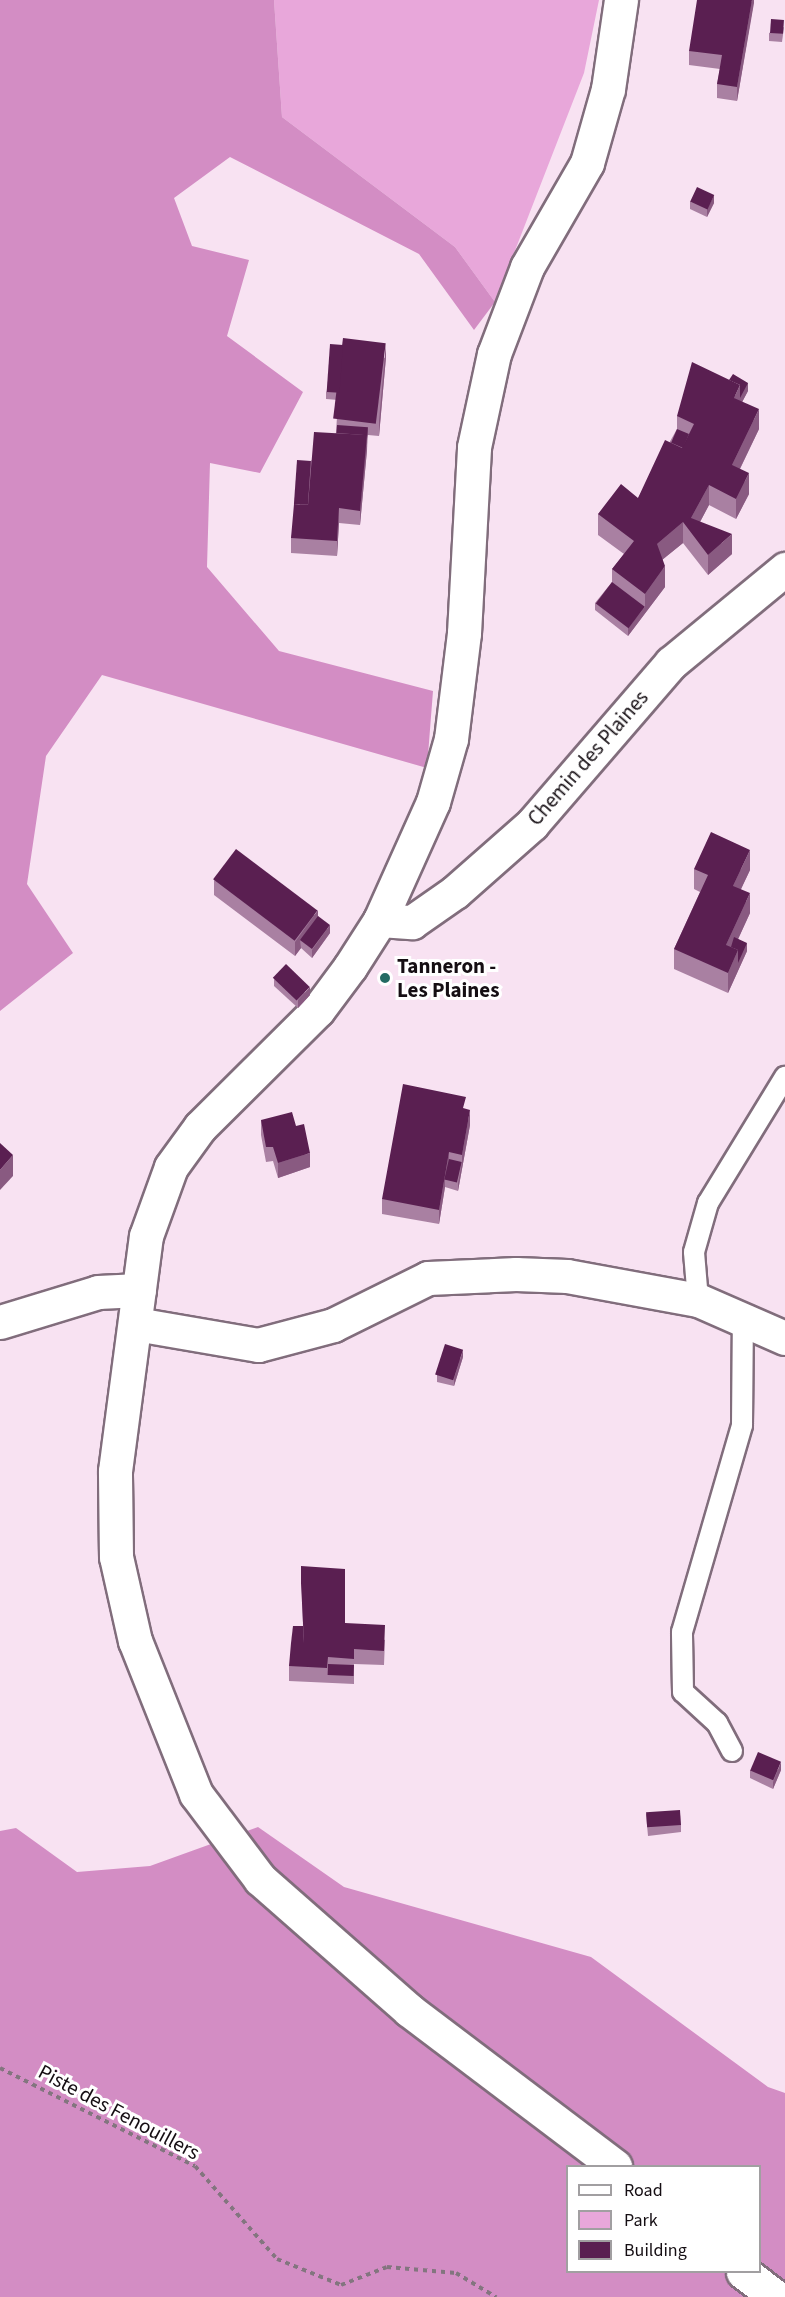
<!DOCTYPE html>
<html>
<head>
<meta charset="utf-8">
<style>
	body { margin:0 }
	#map { position:relative; width:785px; height:2297px; overflow:hidden; background:#f8e2f2; font-family:"Source Sans 3",sans-serif }
	div>[style] { position:absolute }
	[style*='--x'] { left:calc(var(--x)*1px); top:calc(var(--y)*1px); width:calc(var(--w)*1px); rotate:calc(var(--a)*1deg) }
	.green>* { inset:0; background:#e8a7da }
	.forest>* { inset:0; background:#d38dc4 }
	.path>* { height:4px; margin-top:-2px; transform-origin:0; background:repeating-linear-gradient(90deg,#83757f 0 4.5px,transparent 0 9px) }
	.roads { filter:drop-shadow(2px 0 #816d7c) drop-shadow(-2px 0 #816d7c) drop-shadow(0 2px #816d7c) drop-shadow(0 -2px #816d7c) }
	.service>* { height:20px; margin:-10px; padding:0 10px; transform-origin:10px; border-radius:10px; background:#fff }
	.minor>* { height:33px; margin:-16.5px; padding:0 16.5px; transform-origin:16.5px; border-radius:16.5px; background:#fff }
	.tertiary>* { height:33px; margin:-16.5px; padding:0 16.5px; transform-origin:16.5px; border-radius:16.5px; background:#fff }
	.wall>* { inset:0; background:#a980a2 }
	.shaded-wall>* { inset:0; background:#895a81 }
	.building>* { inset:0; background:#5a1f51; transform-origin:0 0 }
	.dots>* { width:16px; height:16px; translate:-50% -50%; box-sizing:border-box; border:3px solid #fff; border-radius:50% }
	span { translate:-50% -50%; white-space:nowrap; text-align:center; line-height:1.15; -webkit-text-stroke:6px #fff; paint-order:stroke }
	.street-label { font-size:21px; color:#150e13 }
	.poi-label { font-size:21px; color:#150e13; font-weight:700 }
	.left { translate:0 -50%; text-align:left }
	.legend { position:absolute; left:566px; top:2165px; width:195px; height:108px; box-sizing:border-box; background:#fff; border:2px solid #a19fa1; margin:0; padding:8px 10px; list-style:none; font-size:18px; color:#150e13 }
	.legend li { display:flex; align-items:center; gap:12px; height:30px }
	.legend b { width:30px; border:2px solid #a19fa1 }
</style>
</head>
<body>
<div id="map">
	<div class="green">
		<div style="clip-path:polygon(274px 0,599px 0,584px 73px,495px 302px,455px 247px,282px 117px)"></div>
	</div>
	<div class="forest">
		<div style="clip-path:polygon(0 0,274px 0,282px 117px,455px 247px,495px 302px,474px 330px,419px 254px,230px 157px,174px 198px,192px 246px,249px 260px,227px 336px,303px 392px,260px 473px,210px 463px,207px 567px,279px 651px,433px 691px,427px 768px,102px 675px,46px 756px,27px 884px,73px 953px,0 1011px)"></div>
		<div style="clip-path:polygon(evenodd,258px 1827px,344px 1887px,591px 1957px,768px 2087px,785px 2093px,785px 2297px,0 2297px,0 1831px,16px 1828px,77px 1872px,150px 1866px,258px 1827px,568px 2166px,760px 2166px,760px 2272px,568px 2272px,568px 2166px)"></div>
	</div>
	<div class="path">
		<div style="--x:0;--y:2068;--w:218;--a:26.7"></div>
		<div style="--x:195;--y:2166;--w:124;--a:48.6"></div>
		<div style="--x:277;--y:2259;--w:69;--a:22.1"></div>
		<div style="--x:341;--y:2285;--w:49;--a:-21.4"></div>
		<div style="--x:387;--y:2267;--w:69;--a:5"></div>
		<div style="--x:456;--y:2273;--w:47;--a:31"></div>
	</div>
	<div class="roads">
		<div class="service">
			<div style="--x:698;--y:1300;--w:48;--a:-94.8"></div>
			<div style="--x:694;--y:1252;--w:51;--a:-74.1"></div>
			<div style="--x:708;--y:1203;--w:148;--a:-58.6"></div>
			<div style="--x:732;--y:1751;--w:32;--a:-118"></div>
			<div style="--x:717;--y:1723;--w:46;--a:-137.6"></div>
			<div style="--x:683;--y:1692;--w:60;--a:-91"></div>
			<div style="--x:682;--y:1632;--w:216;--a:-73.8"></div>
			<div style="--x:742;--y:1425;--w:105;--a:-89.5"></div>
		</div>
		<div class="minor">
			<div style="--x:380;--y:920;--w:32;--a:4"></div>
			<div style="--x:412;--y:922;--w:52;--a:-34.9"></div>
			<div style="--x:455;--y:892;--w:103;--a:-41.4"></div>
			<div style="--x:532;--y:824;--w:213;--a:-49.2"></div>
			<div style="--x:671;--y:663;--w:148;--a:-39.5"></div>
			<div style="--x:0;--y:1322;--w:102;--a:-17"></div>
			<div style="--x:98;--y:1292;--w:41;--a:-2.8"></div>
			<div style="--x:136;--y:1324;--w:124;--a:9.8"></div>
			<div style="--x:258;--y:1345;--w:78;--a:-14.9"></div>
			<div style="--x:333;--y:1325;--w:106;--a:-26.3"></div>
			<div style="--x:428;--y:1278;--w:88;--a:-2.6"></div>
			<div style="--x:516;--y:1274;--w:51;--a:2.2"></div>
			<div style="--x:567;--y:1276;--w:133;--a:10.4"></div>
			<div style="--x:698;--y:1300;--w:95;--a:23.6"></div>
		</div>
		<div class="tertiary">
			<div style="--x:615;--y:2166;--w:258;--a:-142.9"></div>
			<div style="--x:409;--y:2010;--w:198;--a:-138.7"></div>
			<div style="--x:260;--y:1879;--w:106;--a:-127"></div>
			<div style="--x:196;--y:1794;--w:165;--a:-111.7"></div>
			<div style="--x:135;--y:1641;--w:86;--a:-102.7"></div>
			<div style="--x:116;--y:1557;--w:86;--a:-90.7"></div>
			<div style="--x:115;--y:1471;--w:237;--a:-82.5"></div>
			<div style="--x:146;--y:1236;--w:73;--a:-70.1"></div>
			<div style="--x:171;--y:1167;--w:49;--a:-54.1"></div>
			<div style="--x:200;--y:1127;--w:166;--a:-44.8"></div>
			<div style="--x:318;--y:1010;--w:54;--a:-53.3"></div>
			<div style="--x:350;--y:967;--w:56;--a:-57.4"></div>
			<div style="--x:380;--y:920;--w:129;--a:-65.8"></div>
			<div style="--x:433;--y:802;--w:66;--a:-74.1"></div>
			<div style="--x:451;--y:739;--w:107;--a:-83"></div>
			<div style="--x:464;--y:633;--w:186;--a:-86.9"></div>
			<div style="--x:474;--y:447;--w:95;--a:-77.9"></div>
			<div style="--x:494;--y:354;--w:93;--a:-69.2"></div>
			<div style="--x:527;--y:267;--w:120;--a:-60"></div>
			<div style="--x:587;--y:163;--w:77;--a:-74.2"></div>
			<div style="--x:608;--y:89;--w:90;--a:-81.7"></div>
			<div style="--x:743;--y:2272;--w:41;--a:37.1"></div>
		</div>
	</div>
	<div class="wall">
		<div style="clip-path:polygon(754px 0,737px 101px,717px 98px,717px 84px,720px 69px,689px 65px,689px 51px)"></div>
		<div style="clip-path:polygon(784px 27px,782px 42px,769px 41px,769px 33px)"></div>
		<div style="clip-path:polygon(690px 201px,714px 203px,707px 217px,690px 209px)"></div>
		<div style="clip-path:polygon(386px 357px,379px 436px,368px 435px,367px 439px,367px 450px,360px 525px,339px 523px,337px 556px,291px 553px,291px 538px,311px 461px,336px 433px,338px 400px,326px 399px,326px 392px)"></div>
		<div style="clip-path:polygon(748px 391px,742px 402px,759px 429px,740px 469px,749px 494px,736px 519px,709px 505px,700px 522px,732px 554px,708px 575px,683px 543px,662px 560px,665px 587px,628px 636px,595px 610px,595px 603px,612px 582px,612px 569px,624px 554px,598px 535px,598px 514px,638px 498px,677px 429px,677px 416px)"></div>
		<div style="clip-path:polygon(694px 869px,750px 870px,741px 889px,750px 913px,738px 939px,747px 951px,728px 993px,674px 969px,674px 949px,700px 892px,694px 889px)"></div>
		<div style="clip-path:polygon(214px 880px,318px 916px,330px 933px,312px 958px,301px 948px,295px 956px,214px 895px)"></div>
		<div style="clip-path:polygon(274px 979px,310px 995px,298px 1008px,274px 986px)"></div>
		<div style="clip-path:polygon(466px 1109px,470px 1125px,458px 1191px,445px 1187px,439px 1224px,382px 1214px,382px 1199px)"></div>
		<div style="clip-path:polygon(261px 1120px,296px 1126px,310px 1167px,278px 1178px,273px 1161px,266px 1162px,261px 1135px)"></div>
		<div style="clip-path:polygon(463px 1357px,454px 1386px,437px 1382px,437px 1375px)"></div>
		<div style="clip-path:polygon(301px 1566px,345px 1623px,385px 1640px,384px 1665px,354px 1664px,354px 1684px,289px 1681px,289px 1666px,303px 1626px)"></div>
		<div style="clip-path:polygon(750px 1770px,781px 1770px,773px 1789px,750px 1778px)"></div>
		<div style="clip-path:polygon(646px 1814px,681px 1825px,681px 1832px,648px 1836px)"></div>
	</div>
	<div class="shaded-wall">
		<div style="clip-path:polygon(752px 0,754px 0,754px 3px,737px 101px,737px 87px)"></div>
		<div style="clip-path:polygon(714px 195px,714px 203px,707px 217px,707px 209px)"></div>
		<div style="clip-path:polygon(386px 343px,386px 357px,379px 436px,379px 421px)"></div>
		<div style="clip-path:polygon(748px 383px,748px 391px,740px 406px,734px 398px,740px 385px)"></div>
		<div style="clip-path:polygon(759px 409px,759px 429px,732px 485px,732px 465px)"></div>
		<div style="clip-path:polygon(368px 427px,367px 450px,360px 525px,360px 511px,365px 442px)"></div>
		<div style="clip-path:polygon(749px 473px,749px 494px,736px 519px,736px 499px)"></div>
		<div style="clip-path:polygon(709px 485px,709px 505px,693px 535px,691px 518px)"></div>
		<div style="clip-path:polygon(339px 508px,339px 523px,337px 556px,337px 541px)"></div>
		<div style="clip-path:polygon(683px 522px,683px 543px,657px 564px,657px 544px)"></div>
		<div style="clip-path:polygon(732px 534px,732px 554px,708px 575px,708px 555px)"></div>
		<div style="clip-path:polygon(665px 566px,665px 587px,628px 636px,628px 628px,645px 607px,645px 594px)"></div>
		<div style="clip-path:polygon(750px 850px,750px 870px,733px 906px,733px 886px)"></div>
		<div style="clip-path:polygon(750px 893px,750px 913px,729px 959px,726px 945px)"></div>
		<div style="clip-path:polygon(318px 910px,318px 924px,300px 940px,301px 948px,295px 956px,295px 942px)"></div>
		<div style="clip-path:polygon(330px 925px,330px 933px,312px 958px,312px 950px)"></div>
		<div style="clip-path:polygon(747px 943px,747px 951px,728px 993px,728px 973px,738px 950px)"></div>
		<div style="clip-path:polygon(310px 987px,310px 995px,298px 1008px,298px 1000px)"></div>
		<div style="clip-path:polygon(470px 1110px,470px 1125px,458px 1191px,458px 1183px,462px 1162px,462px 1155px)"></div>
		<div style="clip-path:polygon(449px 1152px,449px 1167px,445px 1180px,445px 1187px,439px 1224px,439px 1210px)"></div>
		<div style="clip-path:polygon(310px 1153px,310px 1167px,278px 1178px,278px 1163px)"></div>
		<div style="clip-path:polygon(13px 1155px,13px 1176px,0 1190px,0 1170px)"></div>
		<div style="clip-path:polygon(463px 1350px,463px 1357px,454px 1386px,454px 1379px)"></div>
		<div style="clip-path:polygon(781px 1762px,781px 1770px,773px 1789px,773px 1782px)"></div>
	</div>
	<div class="building">
		<div style="clip-path:polygon(697px 0,752px 0,737px 87px,717px 84px,722px 55px,689px 51px)"></div>
		<div style="left:771px;top:19px;width:13px;height:14px;rotate:4deg"></div>
		<div style="left:697px;top:187px;width:19px;height:16px;rotate:25deg"></div>
		<div style="left:343px;top:338px;width:43px;height:81px;rotate:7deg"></div>
		<div style="left:330px;top:344px;width:13px;height:48px;rotate:4deg"></div>
		<div style="clip-path:polygon(692px 362px,740px 385px,734px 398px,759px 409px,732px 465px,749px 473px,736px 499px,709px 485px,691px 518px,732px 534px,708px 555px,683px 522px,657px 544px,665px 566px,645px 594px,612px 569px,634px 541px,598px 514px,621px 484px,638px 498px,665px 440px,682px 448px,694px 424px,677px 416px)"></div>
		<div style="clip-path:polygon(733px 374px,748px 383px,740px 398px,740px 385px,729px 380px)"></div>
		<div style="left:337px;top:425px;width:31px;height:8px;rotate:4deg"></div>
		<div style="left:677px;top:429px;width:13px;height:15px;rotate:23deg"></div>
		<div style="clip-path:polygon(314px 432px,367px 435px,360px 511px,339px 508px,337px 541px,291px 538px,294px 504px,308px 505px)"></div>
		<div style="left:297px;top:460px;width:14px;height:44px;rotate:4deg"></div>
		<div style="left:612px;top:582px;width:41px;height:27px;rotate:37deg"></div>
		<div style="clip-path:polygon(711px 832px,750px 850px,733px 886px,750px 893px,726px 945px,738px 950px,728px 973px,674px 949px,708px 875px,694px 869px)"></div>
		<div style="left:236px;top:849px;width:102px;height:38px;rotate:37deg"></div>
		<div style="left:318px;top:916px;width:15px;height:30px;rotate:37deg"></div>
		<div style="clip-path:polygon(734px 937px,747px 943px,738px 963px,738px 950px,731px 947px)"></div>
		<div style="left:286px;top:964px;width:33px;height:19px;rotate:44deg"></div>
		<div style="clip-path:polygon(403px 1084px,466px 1097px,463px 1108px,470px 1110px,462px 1155px,449px 1152px,439px 1210px,382px 1199px)"></div>
		<div style="clip-path:polygon(292px 1112px,296px 1126px,304px 1124px,310px 1153px,278px 1163px,273px 1147px,266px 1147px,261px 1120px)"></div>
		<div style="clip-path:polygon(0 1143px,13px 1155px,0 1170px)"></div>
		<div style="left:449px;top:1159px;width:13px;height:21px;rotate:13deg"></div>
		<div style="left:445px;top:1344px;width:19px;height:32px;rotate:18deg"></div>
		<div style="clip-path:polygon(301px 1566px,345px 1569px,345px 1583px,301px 1583px)"></div>
		<div style="clip-path:polygon(301px 1583px,345px 1583px,345px 1623px,385px 1625px,384px 1651px,354px 1649px,354px 1659px,328px 1657px,327px 1668px,289px 1666px,291px 1643px,304px 1643px)"></div>
		<div style="clip-path:polygon(293px 1626px,303px 1626px,304px 1643px,291px 1643px)"></div>
		<div style="left:328px;top:1664px;width:26px;height:11px;rotate:2deg"></div>
		<div style="left:758px;top:1752px;width:25px;height:20px;rotate:23deg"></div>
		<div style="left:680px;top:1810px;width:15px;height:34px;rotate:86deg"></div>
	</div>
	<div class="dots">
		<div style="left:385px;top:978px;background:#236b63"></div>
	</div>
	<div class="street-label">
		<span style="left:588px;top:758px;rotate:-49deg">Chemin des Plaines</span>
		<span style="left:119px;top:2112px;rotate:28deg">Piste des Fenouillers</span>
	</div>
	<div class="poi-label">
		<span class="left" style="left:397px;top:978px">Tanneron -<br>Les Plaines</span>
	</div>
	<ul class="legend">
	<li><b style="height:8px;background:#fff"></b>Road</li>
	<li><b style="height:16px;background:#e8a7da"></b>Park</li>
	<li><b style="height:16px;background:#5a1f51"></b>Building</li>
	</ul>
</div>
</body>
</html>
